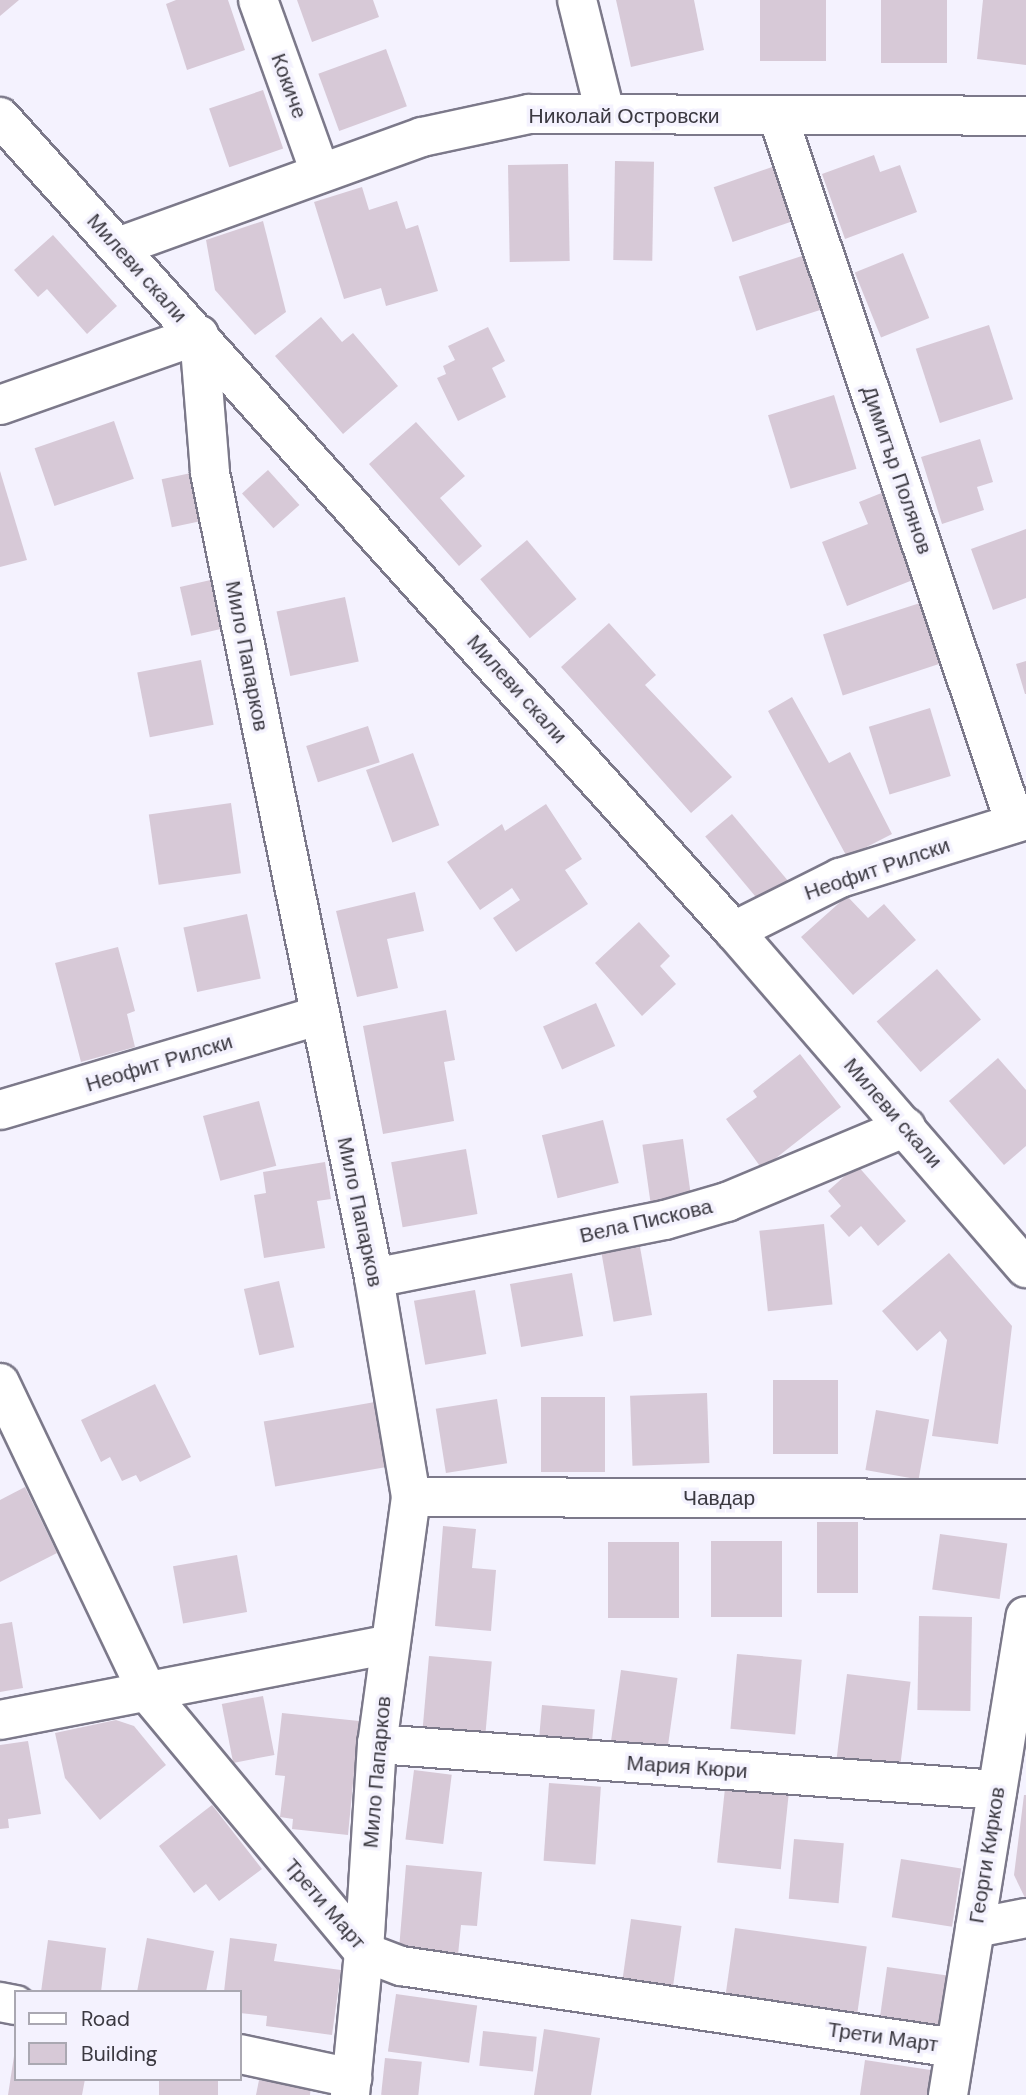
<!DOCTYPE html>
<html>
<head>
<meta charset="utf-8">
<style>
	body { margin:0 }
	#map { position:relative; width:1026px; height:2095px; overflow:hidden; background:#f4f2fe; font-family:"DM Sans",sans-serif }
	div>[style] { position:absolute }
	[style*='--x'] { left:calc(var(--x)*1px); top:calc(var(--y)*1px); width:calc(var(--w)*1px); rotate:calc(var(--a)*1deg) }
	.building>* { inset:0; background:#d7c9d7; transform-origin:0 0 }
	.roads { filter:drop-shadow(2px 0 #7c798a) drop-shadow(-2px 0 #7c798a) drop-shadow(0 2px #7c798a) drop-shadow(0 -2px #7c798a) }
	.street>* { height:38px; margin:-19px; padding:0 19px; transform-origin:19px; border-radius:19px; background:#fff }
	.secondary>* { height:38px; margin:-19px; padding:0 19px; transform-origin:19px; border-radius:19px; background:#fff }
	span { translate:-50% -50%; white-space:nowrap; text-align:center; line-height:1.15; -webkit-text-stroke:7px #f4f2fe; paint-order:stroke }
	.street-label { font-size:21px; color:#3b3941 }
	.legend { position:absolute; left:14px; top:1990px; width:228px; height:91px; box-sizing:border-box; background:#f4f2fe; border:2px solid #aaa8b2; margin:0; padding:9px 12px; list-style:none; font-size:21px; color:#3b3941 }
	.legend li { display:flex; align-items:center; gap:14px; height:35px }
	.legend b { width:35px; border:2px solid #aaa8b2 }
</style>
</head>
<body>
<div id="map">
	<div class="building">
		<div style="clip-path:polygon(0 0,19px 0,0 16px)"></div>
		<div style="clip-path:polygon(176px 0,228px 0,245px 50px,187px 70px,166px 4px)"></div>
		<div style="clip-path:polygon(297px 0,373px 0,379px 17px,312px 42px)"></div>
		<div style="clip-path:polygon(616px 0,694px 0,704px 50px,631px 67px)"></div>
		<div style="left:760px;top:0;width:66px;height:61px"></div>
		<div style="left:881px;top:0;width:66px;height:63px"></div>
		<div style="clip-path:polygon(983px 0,1026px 0,1026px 65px,977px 59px)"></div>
		<div style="left:386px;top:49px;width:61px;height:72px;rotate:70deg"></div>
		<div style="left:263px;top:90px;width:62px;height:57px;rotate:71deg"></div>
		<div style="clip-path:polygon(874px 155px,880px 172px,900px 165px,917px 212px,845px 239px,822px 174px)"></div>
		<div style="left:615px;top:161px;width:39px;height:99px;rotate:1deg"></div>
		<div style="left:568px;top:164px;width:97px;height:60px;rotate:89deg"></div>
		<div style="left:778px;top:165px;width:58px;height:68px;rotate:71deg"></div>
		<div style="clip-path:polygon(362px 187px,369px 210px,397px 201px,406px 229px,418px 225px,438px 291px,386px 306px,381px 288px,344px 299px,314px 202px)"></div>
		<div style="clip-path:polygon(263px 221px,286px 312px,255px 335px,215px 290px,206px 240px)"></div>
		<div style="clip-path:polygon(53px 235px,117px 306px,87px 334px,47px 289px,38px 297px,14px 270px)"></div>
		<div style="left:811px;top:253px;width:57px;height:76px;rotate:72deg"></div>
		<div style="left:903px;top:253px;width:70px;height:52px;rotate:68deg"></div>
		<div style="clip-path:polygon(321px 317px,342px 342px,353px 333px,398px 386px,343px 434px,275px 356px)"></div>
		<div style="left:989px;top:325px;width:78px;height:77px;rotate:72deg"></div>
		<div style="clip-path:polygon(488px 327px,505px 361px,492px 368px,506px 397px,458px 421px,437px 378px,446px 374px,443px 366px,455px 360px,448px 346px)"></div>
		<div style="left:834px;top:395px;width:77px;height:69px;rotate:73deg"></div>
		<div style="left:114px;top:421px;width:61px;height:84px;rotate:71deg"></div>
		<div style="clip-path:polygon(416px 422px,465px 476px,440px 498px,482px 546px,459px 566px,369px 464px)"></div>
		<div style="clip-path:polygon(980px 439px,993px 482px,977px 487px,984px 510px,942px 524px,921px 457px)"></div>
		<div style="left:268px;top:470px;width:47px;height:35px;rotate:48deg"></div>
		<div style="clip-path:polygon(0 471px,27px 560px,0 567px)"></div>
		<div style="left:191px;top:473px;width:49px;height:30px;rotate:78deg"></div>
		<div style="clip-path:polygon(889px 490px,923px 576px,847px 606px,822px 542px,868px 524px,859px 502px)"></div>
		<div style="clip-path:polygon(1026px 529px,1026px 598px,993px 610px,971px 549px)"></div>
		<div style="left:527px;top:540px;width:77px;height:61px;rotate:50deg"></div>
		<div style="left:215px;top:579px;width:50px;height:36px;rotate:77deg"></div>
		<div style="left:345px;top:597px;width:66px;height:70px;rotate:78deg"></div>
		<div style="left:920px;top:603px;width:64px;height:102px;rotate:72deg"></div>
		<div style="clip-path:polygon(609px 623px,656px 675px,645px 685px,732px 777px,691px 813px,561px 667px)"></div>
		<div style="left:201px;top:660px;width:66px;height:65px;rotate:79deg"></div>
		<div style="clip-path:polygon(1026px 661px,1026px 694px,1025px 694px,1016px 664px)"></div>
		<div style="clip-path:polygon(792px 697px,829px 763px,850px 752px,892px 834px,847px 857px,768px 711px)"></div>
		<div style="left:930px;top:708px;width:71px;height:64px;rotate:73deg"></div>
		<div style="left:368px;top:726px;width:38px;height:65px;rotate:72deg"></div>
		<div style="left:413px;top:753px;width:77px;height:50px;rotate:70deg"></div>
		<div style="left:231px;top:803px;width:71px;height:83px;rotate:82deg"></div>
		<div style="clip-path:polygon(546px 804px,582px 859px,565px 870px,588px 904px,516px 952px,493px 918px,520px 900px,512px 888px,480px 910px,447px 862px,502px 824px,505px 831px)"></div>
		<div style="left:732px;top:814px;width:87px;height:35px;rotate:50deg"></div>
		<div style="clip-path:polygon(415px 892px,424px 931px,387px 939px,398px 988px,357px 997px,336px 911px)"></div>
		<div style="clip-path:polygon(847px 896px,868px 918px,884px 904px,916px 940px,853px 995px,801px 937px)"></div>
		<div style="left:247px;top:914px;width:66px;height:65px;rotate:78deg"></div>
		<div style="clip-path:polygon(639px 922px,670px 956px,660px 966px,676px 984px,642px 1016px,595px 963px)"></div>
		<div style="clip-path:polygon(118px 947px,135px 1011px,127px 1014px,135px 1047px,81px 1062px,55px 963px)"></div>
		<div style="left:937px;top:969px;width:67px;height:80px;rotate:49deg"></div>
		<div style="left:596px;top:1003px;width:47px;height:58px;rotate:66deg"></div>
		<div style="clip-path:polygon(446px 1010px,455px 1060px,444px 1062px,454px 1121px,383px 1134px,363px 1026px)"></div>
		<div style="clip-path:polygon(800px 1054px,841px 1107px,762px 1169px,726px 1119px,757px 1097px,753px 1091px)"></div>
		<div style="clip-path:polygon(998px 1058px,1026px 1090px,1026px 1146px,1004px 1165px,949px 1101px)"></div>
		<div style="left:259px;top:1101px;width:67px;height:58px;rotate:75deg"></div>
		<div style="left:603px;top:1120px;width:65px;height:63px;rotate:76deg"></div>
		<div style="left:683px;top:1139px;width:66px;height:41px;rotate:82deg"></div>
		<div style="left:466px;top:1149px;width:66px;height:76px;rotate:80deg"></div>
		<div style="clip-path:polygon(325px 1162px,331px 1199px,317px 1201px,325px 1248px,264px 1258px,254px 1195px,266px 1193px,263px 1172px)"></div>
		<div style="clip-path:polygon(857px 1165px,906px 1221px,878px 1246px,861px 1226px,849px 1237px,830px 1216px,841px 1206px,828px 1191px)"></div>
		<div style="left:824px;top:1224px;width:81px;height:65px;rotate:84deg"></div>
		<div style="left:640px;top:1247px;width:69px;height:39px;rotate:80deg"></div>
		<div style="clip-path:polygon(949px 1253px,1012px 1326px,998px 1444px,932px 1436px,947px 1340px,940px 1331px,917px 1351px,882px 1311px)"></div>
		<div style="left:572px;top:1273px;width:64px;height:63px;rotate:80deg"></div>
		<div style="left:279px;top:1281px;width:68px;height:36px;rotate:77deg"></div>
		<div style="left:475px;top:1290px;width:65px;height:62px;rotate:80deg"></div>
		<div style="left:773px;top:1380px;width:65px;height:74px"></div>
		<div style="clip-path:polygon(155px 1384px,191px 1457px,140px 1482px,136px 1475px,122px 1481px,110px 1457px,101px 1462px,81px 1420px)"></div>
		<div style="left:707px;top:1393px;width:70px;height:77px;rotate:88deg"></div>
		<div style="left:541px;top:1397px;width:64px;height:75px"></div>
		<div style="left:497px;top:1399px;width:65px;height:62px;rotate:81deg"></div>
		<div style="left:375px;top:1402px;width:66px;height:113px;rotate:80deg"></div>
		<div style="left:876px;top:1410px;width:54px;height:61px;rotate:10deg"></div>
		<div style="clip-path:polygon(25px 1487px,57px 1553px,0 1582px,0 1500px)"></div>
		<div style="left:817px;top:1522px;width:41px;height:71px"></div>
		<div style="clip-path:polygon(443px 1526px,476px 1529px,472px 1568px,496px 1570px,491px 1631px,435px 1626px)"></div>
		<div style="left:940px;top:1534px;width:68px;height:56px;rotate:8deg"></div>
		<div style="left:711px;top:1541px;width:71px;height:76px"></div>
		<div style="left:608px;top:1542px;width:71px;height:76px"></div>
		<div style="left:237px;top:1555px;width:58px;height:65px;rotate:80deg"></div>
		<div style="left:919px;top:1616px;width:53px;height:94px;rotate:1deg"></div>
		<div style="clip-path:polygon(12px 1622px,23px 1688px,0 1692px,0 1624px)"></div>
		<div style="left:737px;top:1654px;width:65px;height:75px;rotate:5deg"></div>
		<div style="left:429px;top:1656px;width:63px;height:74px;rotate:5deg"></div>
		<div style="left:621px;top:1670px;width:57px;height:76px;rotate:8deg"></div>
		<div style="left:847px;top:1674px;width:64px;height:85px;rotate:7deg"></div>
		<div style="left:263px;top:1696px;width:60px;height:42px;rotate:79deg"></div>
		<div style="left:542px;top:1705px;width:53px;height:35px;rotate:5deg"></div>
		<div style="clip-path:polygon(282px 1713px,359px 1721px,348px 1835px,292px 1829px,293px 1819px,280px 1817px,285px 1776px,275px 1775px)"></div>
		<div style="clip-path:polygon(116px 1720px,134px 1726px,166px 1765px,100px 1820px,65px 1778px,55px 1733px)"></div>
		<div style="clip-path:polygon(28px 1741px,41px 1814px,8px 1819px,9px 1828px,0 1829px,0 1745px)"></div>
		<div style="left:414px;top:1770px;width:38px;height:70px;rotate:7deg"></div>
		<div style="left:549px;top:1783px;width:52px;height:78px;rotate:4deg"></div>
		<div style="left:725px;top:1788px;width:64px;height:75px;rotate:6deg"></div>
		<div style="clip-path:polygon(1024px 1795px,1026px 1795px,1026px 1900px,1014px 1875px)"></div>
		<div style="clip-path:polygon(212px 1805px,262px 1869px,219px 1901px,206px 1884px,194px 1893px,159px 1846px)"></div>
		<div style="left:794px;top:1839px;width:50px;height:60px;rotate:5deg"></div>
		<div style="left:901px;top:1859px;width:61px;height:59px;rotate:9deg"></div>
		<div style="clip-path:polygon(406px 1865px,482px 1872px,477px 1926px,461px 1925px,458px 1955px,399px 1949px)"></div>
		<div style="left:631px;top:1919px;width:51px;height:62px;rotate:8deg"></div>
		<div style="left:735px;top:1928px;width:133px;height:74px;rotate:8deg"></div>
		<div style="clip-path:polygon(147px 1938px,214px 1951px,206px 1992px,137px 1992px)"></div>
		<div style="clip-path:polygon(230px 1938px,277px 1944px,274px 1961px,341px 1970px,332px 2035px,266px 2026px,267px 2016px,240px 2013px,240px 1992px,224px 1992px)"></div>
		<div style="clip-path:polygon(48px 1940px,106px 1948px,101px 1992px,41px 1992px)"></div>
		<div style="left:887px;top:1967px;width:68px;height:59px;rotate:8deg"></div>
		<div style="left:396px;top:1994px;width:82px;height:58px;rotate:8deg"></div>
		<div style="clip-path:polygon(544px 2029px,600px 2038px,591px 2095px,534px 2095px)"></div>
		<div style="left:483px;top:2031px;width:54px;height:35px;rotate:6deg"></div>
		<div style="clip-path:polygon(14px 2056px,16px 2079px,85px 2079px,82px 2095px,8px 2095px)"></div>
		<div style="left:385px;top:2058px;width:37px;height:37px;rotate:6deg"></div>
		<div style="clip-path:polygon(865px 2060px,937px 2071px,934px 2095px,860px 2095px)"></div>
		<div style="left:159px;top:2079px;width:59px;height:16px"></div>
		<div style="clip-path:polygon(259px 2080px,311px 2087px,310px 2095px,256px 2095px)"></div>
	</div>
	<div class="roads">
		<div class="street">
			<div style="--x:258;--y:0;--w:183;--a:70.2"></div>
			<div style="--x:577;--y:0;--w:115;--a:76"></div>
			<div style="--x:778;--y:117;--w:745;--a:71.44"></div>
			<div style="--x:118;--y:247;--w:323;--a:-19.9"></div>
			<div style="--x:422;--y:137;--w:109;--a:-12.1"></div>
			<div style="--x:529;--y:114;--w:497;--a:0.2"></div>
			<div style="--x:0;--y:405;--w:211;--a:-19.4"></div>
			<div style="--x:199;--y:335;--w:138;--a:85.4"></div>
			<div style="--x:210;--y:473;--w:822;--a:78.48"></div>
			<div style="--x:374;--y:1278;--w:222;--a:80.4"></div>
			<div style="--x:411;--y:1497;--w:249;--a:97.8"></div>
			<div style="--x:377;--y:1744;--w:208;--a:93.6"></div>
			<div style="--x:364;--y:1952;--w:144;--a:95.6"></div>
			<div style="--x:734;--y:931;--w:119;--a:-26.6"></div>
			<div style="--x:840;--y:878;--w:195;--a:-17.3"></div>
			<div style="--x:0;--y:1110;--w:332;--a:-16.5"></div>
			<div style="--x:374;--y:1278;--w:297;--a:-11.3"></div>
			<div style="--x:665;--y:1220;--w:65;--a:-16.2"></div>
			<div style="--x:727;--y:1202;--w:194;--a:-22.7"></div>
			<div style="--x:0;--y:1383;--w:344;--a:64.5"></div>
			<div style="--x:148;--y:1693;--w:337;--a:50.2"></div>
			<div style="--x:364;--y:1952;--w:40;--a:21"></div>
			<div style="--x:401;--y:1966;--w:560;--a:8.42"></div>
			<div style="--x:411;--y:1497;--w:615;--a:0.19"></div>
			<div style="--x:0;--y:1720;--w:397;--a:-11"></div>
			<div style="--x:377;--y:1744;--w:622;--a:4.24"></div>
			<div style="--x:975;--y:1928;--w:52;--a:-11.1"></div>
			<div style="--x:0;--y:2002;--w:16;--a:11"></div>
			<div style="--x:240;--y:2054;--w:115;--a:12.1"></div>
			<div style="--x:948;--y:2095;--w:485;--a:-80.8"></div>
		</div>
		<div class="secondary">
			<div style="--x:0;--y:117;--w:1096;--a:47.96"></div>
			<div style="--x:734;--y:931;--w:446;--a:49.1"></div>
		</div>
	</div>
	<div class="street-label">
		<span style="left:289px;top:86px;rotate:70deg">Кокиче</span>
		<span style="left:624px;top:116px">Николай Островски</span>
		<span style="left:137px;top:268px;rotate:48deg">Милеви скали</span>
		<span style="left:897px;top:470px;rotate:71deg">Димитър Полянов</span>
		<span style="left:247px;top:656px;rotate:79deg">Мило Папарков</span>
		<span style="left:517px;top:689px;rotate:48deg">Милеви скали</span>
		<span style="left:877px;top:869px;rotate:-19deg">Неофит Рилски</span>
		<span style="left:159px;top:1063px;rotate:-17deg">Неофит Рилски</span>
		<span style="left:893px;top:1113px;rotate:49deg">Милеви скали</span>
		<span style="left:360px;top:1212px;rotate:78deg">Мило Папарков</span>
		<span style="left:646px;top:1221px;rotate:-13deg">Вела Пискова</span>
		<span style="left:719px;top:1498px">Чавдар</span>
		<span style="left:687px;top:1767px;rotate:4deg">Мария Кюри</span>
		<span style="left:377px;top:1772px;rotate:-85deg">Мило Папарков</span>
		<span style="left:987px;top:1855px;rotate:-81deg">Георги Кирков</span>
		<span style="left:325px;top:1904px;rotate:49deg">Трети Март</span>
		<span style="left:883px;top:2037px;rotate:8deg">Трети Март</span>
	</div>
	<ul class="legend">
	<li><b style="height:9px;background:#fff"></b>Road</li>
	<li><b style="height:19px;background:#d7c9d7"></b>Building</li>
	</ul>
</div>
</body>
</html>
